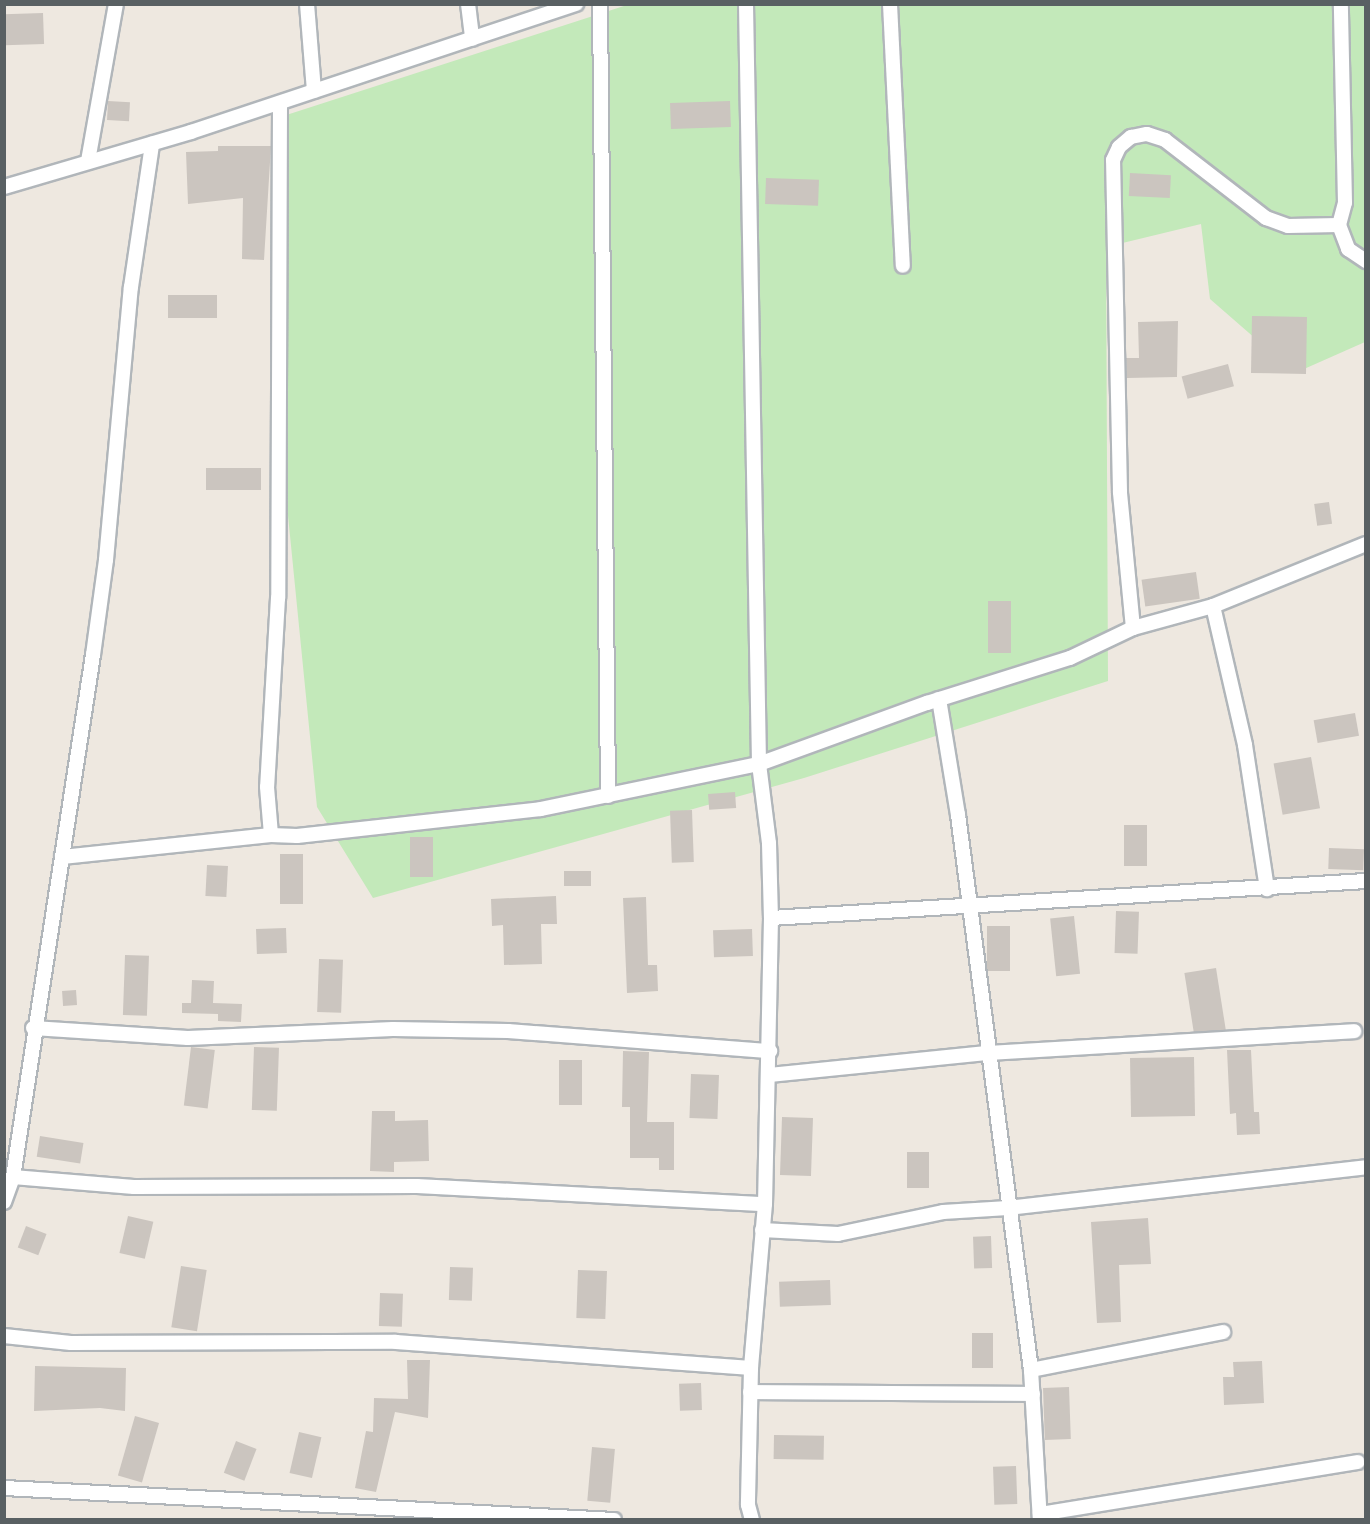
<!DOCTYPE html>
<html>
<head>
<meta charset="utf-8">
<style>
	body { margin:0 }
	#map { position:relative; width:1370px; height:1524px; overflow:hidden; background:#eee8e0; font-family:"PT Sans",sans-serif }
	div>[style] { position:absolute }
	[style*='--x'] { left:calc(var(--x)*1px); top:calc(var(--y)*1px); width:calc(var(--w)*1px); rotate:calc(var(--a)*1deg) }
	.green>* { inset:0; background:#c3e9ba }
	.building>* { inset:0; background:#cbc5bf; transform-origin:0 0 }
	.roads { filter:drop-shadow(2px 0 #b1b6ba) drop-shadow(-2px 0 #b1b6ba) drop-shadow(0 2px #b1b6ba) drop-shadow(0 -2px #b1b6ba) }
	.street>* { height:14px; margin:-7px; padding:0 7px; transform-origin:7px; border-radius:7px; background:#fff }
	span { translate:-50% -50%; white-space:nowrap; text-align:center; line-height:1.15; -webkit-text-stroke:4.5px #fff; paint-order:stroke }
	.frame { position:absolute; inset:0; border:6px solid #596063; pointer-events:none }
</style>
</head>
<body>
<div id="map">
	<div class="green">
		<div style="clip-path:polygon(627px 5px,1365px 5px,1365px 342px,1295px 373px,1210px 299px,1201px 224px,1106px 247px,1108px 681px,804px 778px,373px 898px,317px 807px,278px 415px,274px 119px)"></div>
	</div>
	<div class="building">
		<div style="left:43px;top:13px;width:31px;height:39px;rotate:88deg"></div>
		<div style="left:108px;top:101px;width:22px;height:19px;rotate:3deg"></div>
		<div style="left:730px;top:101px;width:26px;height:60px;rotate:88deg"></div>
		<div style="clip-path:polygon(218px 146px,271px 146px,264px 260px,242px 259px,243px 198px,188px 204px,186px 152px,218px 151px)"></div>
		<div style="left:1130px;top:173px;width:41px;height:23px;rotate:3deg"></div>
		<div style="left:766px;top:178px;width:53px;height:26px;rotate:2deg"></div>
		<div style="left:217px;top:295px;width:23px;height:49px;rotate:90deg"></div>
		<div style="left:1252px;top:316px;width:55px;height:57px;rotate:1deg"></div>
		<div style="clip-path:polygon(1178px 321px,1177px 377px,1127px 378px,1126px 358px,1139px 358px,1138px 322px)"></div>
		<div style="left:1228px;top:364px;width:23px;height:48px;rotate:75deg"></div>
		<div style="left:261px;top:468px;width:22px;height:55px;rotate:90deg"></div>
		<div style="left:1329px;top:502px;width:22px;height:15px;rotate:82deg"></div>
		<div style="left:1196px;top:572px;width:27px;height:55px;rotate:82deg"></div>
		<div style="left:988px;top:601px;width:23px;height:52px"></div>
		<div style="left:1355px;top:713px;width:23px;height:42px;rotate:80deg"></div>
		<div style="left:1311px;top:757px;width:52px;height:38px;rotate:80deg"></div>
		<div style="left:735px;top:792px;width:16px;height:27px;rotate:86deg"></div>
		<div style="left:692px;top:810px;width:52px;height:22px;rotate:88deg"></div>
		<div style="left:1124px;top:825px;width:23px;height:41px"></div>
		<div style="left:410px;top:837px;width:23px;height:40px"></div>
		<div style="left:1329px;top:848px;width:35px;height:21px;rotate:2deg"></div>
		<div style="left:280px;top:854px;width:23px;height:50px"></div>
		<div style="left:207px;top:865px;width:21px;height:31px;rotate:3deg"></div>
		<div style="left:591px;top:871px;width:15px;height:27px;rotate:90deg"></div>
		<div style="clip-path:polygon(556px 896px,557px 924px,541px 924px,542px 964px,504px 965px,503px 925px,492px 926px,491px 899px)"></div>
		<div style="clip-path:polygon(646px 897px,648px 965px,657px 965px,658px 991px,627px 993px,623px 898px)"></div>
		<div style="left:1116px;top:911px;width:23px;height:42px;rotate:2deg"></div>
		<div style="left:1074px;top:916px;width:58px;height:24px;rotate:84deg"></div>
		<div style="left:987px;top:926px;width:23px;height:45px"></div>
		<div style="left:286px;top:928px;width:25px;height:30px;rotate:88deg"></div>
		<div style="left:752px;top:929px;width:27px;height:39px;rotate:88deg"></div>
		<div style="left:125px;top:955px;width:24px;height:60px;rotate:2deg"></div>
		<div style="left:319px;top:959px;width:24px;height:53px;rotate:2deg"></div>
		<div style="left:1216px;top:968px;width:63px;height:32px;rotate:81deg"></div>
		<div style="clip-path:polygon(192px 980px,214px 981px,213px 1003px,242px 1004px,241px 1022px,218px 1021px,218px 1014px,182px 1013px,182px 1003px,191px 1003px)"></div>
		<div style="left:76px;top:990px;width:15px;height:14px;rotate:86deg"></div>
		<div style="left:191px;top:1047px;width:24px;height:59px;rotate:7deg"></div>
		<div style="left:254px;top:1047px;width:25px;height:63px;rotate:2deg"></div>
		<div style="clip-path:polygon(1227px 1050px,1251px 1050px,1254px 1112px,1259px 1112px,1260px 1134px,1237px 1135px,1236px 1113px,1230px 1114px)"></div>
		<div style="clip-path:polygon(623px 1051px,649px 1052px,647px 1122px,674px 1122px,674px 1170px,659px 1170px,659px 1158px,630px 1158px,630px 1107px,622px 1107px)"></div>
		<div style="left:1194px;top:1057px;width:59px;height:64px;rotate:89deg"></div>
		<div style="left:559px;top:1060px;width:23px;height:45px"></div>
		<div style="left:691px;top:1074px;width:28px;height:44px;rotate:2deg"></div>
		<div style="clip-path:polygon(372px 1111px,395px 1111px,395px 1121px,428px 1120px,429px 1161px,394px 1162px,394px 1172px,370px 1171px)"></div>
		<div style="left:813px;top:1118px;width:58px;height:31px;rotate:92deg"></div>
		<div style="left:40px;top:1136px;width:44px;height:21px;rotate:9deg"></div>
		<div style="left:907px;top:1152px;width:22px;height:36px"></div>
		<div style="left:128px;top:1216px;width:26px;height:38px;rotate:13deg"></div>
		<div style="clip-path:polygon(1148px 1218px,1151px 1264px,1119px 1265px,1121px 1322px,1097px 1323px,1091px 1222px)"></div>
		<div style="left:26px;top:1226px;width:22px;height:23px;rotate:21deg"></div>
		<div style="left:991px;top:1236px;width:32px;height:18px;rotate:88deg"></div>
		<div style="left:181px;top:1266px;width:26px;height:62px;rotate:9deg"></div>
		<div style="left:450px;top:1267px;width:23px;height:33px;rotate:2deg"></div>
		<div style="left:578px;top:1270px;width:29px;height:48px;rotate:2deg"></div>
		<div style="left:830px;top:1280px;width:25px;height:51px;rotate:88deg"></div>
		<div style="left:380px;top:1293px;width:23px;height:33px;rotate:2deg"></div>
		<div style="left:972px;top:1333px;width:21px;height:35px"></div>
		<div style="clip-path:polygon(407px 1360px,430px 1360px,428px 1418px,395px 1412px,376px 1492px,355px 1488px,366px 1431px,373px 1432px,374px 1398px,408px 1399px)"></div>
		<div style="clip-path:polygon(1262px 1361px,1264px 1403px,1224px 1405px,1223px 1377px,1234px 1377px,1233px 1362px)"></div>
		<div style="clip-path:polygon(35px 1366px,126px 1368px,125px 1411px,100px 1408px,34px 1411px)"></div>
		<div style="left:701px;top:1383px;width:27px;height:22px;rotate:88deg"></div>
		<div style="left:1069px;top:1387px;width:52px;height:26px;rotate:88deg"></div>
		<div style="left:135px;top:1416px;width:25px;height:62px;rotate:16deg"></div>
		<div style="left:299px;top:1432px;width:23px;height:42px;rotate:13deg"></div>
		<div style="left:774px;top:1435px;width:50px;height:24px;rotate:1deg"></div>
		<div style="left:236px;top:1441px;width:22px;height:34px;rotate:21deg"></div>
		<div style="left:592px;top:1447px;width:23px;height:54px;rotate:5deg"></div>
		<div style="left:1016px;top:1466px;width:38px;height:23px;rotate:88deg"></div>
	</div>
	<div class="roads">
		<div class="street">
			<div style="--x:307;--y:4;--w:87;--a:85.4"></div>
			<div style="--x:468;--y:4;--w:35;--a:83"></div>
			<div style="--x:600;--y:4;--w:792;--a:89.42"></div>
			<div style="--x:746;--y:4;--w:760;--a:89.02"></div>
			<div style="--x:759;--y:764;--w:80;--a:82.8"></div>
			<div style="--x:769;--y:843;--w:75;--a:88.5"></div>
			<div style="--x:771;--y:918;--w:286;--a:91.2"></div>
			<div style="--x:765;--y:1204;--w:165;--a:94.9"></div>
			<div style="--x:751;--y:1368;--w:137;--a:91.3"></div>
			<div style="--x:748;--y:1505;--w:16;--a:75"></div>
			<div style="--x:890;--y:4;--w:262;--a:87.2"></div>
			<div style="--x:280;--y:103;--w:495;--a:90.2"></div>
			<div style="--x:278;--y:598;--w:189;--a:93.3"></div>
			<div style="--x:267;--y:787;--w:48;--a:85.2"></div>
			<div style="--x:271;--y:835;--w:26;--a:2"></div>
			<div style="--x:297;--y:836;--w:245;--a:-6.3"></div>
			<div style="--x:541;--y:809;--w:223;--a:-11.7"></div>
			<div style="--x:759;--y:764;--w:179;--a:-20"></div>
			<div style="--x:927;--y:703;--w:150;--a:-17.5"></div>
			<div style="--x:1070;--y:658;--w:70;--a:-25.5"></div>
			<div style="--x:1133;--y:628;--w:137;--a:-95.5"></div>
			<div style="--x:1120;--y:492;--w:332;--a:-91.2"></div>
			<div style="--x:1113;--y:160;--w:14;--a:-65"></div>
			<div style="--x:1119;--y:147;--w:16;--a:-40"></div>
			<div style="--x:1131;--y:137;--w:16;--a:-11"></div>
			<div style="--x:1147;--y:134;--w:19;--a:18"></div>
			<div style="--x:1165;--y:140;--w:128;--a:37.7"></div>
			<div style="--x:1266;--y:218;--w:23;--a:20"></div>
			<div style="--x:1288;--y:226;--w:51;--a:-1.1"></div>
			<div style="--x:1339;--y:225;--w:23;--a:-75"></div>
			<div style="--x:1345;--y:203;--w:199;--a:-91.2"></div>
			<div style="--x:88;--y:161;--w:159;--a:-79.9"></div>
			<div style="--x:4;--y:187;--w:195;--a:-16.4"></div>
			<div style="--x:191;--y:132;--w:406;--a:-18.4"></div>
			<div style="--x:1339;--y:225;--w:26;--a:69"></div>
			<div style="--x:1348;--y:249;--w:22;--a:34"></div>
			<div style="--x:1213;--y:606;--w:143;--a:77"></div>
			<div style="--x:1245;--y:745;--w:146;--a:81.3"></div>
			<div style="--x:1133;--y:628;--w:83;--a:-15.4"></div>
			<div style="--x:1213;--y:606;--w:165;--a:-22.1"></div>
			<div style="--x:939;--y:699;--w:118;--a:80.7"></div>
			<div style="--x:958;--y:815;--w:560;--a:82.51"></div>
			<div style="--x:1031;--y:1370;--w:150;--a:86.6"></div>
			<div style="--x:62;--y:857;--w:210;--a:-6"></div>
			<div style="--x:771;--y:918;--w:596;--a:-3.56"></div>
			<div style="--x:33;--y:1028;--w:155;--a:3.7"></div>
			<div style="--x:188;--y:1038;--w:205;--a:-2.5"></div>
			<div style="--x:393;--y:1029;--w:115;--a:1"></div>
			<div style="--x:508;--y:1031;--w:263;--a:4.4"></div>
			<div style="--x:769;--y:1075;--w:219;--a:-5.8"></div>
			<div style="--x:987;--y:1053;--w:368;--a:-3.4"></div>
			<div style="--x:13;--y:1177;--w:121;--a:4.7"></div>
			<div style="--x:134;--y:1187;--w:283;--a:-0.2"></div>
			<div style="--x:417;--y:1186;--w:348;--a:3"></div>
			<div style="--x:4;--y:1202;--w:27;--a:-70"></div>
			<div style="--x:13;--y:1177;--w:528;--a:-81.29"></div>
			<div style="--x:93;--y:655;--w:96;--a:-82.2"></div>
			<div style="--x:106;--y:560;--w:274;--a:-84.8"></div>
			<div style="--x:131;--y:287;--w:145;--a:-81.6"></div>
			<div style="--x:762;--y:1230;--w:76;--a:3"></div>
			<div style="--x:838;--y:1234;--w:107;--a:-11.8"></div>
			<div style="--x:943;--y:1212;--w:65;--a:-3.5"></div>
			<div style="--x:1008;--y:1208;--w:360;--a:-6.5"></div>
			<div style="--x:4;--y:1336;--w:67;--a:6"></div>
			<div style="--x:71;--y:1343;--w:325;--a:-0.2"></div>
			<div style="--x:396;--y:1342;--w:356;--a:4.2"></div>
			<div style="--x:1031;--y:1370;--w:196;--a:-11.2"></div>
			<div style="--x:750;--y:1392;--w:283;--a:0.4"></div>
			<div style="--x:4;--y:1488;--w:611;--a:3"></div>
			<div style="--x:1040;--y:1514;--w:322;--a:-9.3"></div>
		</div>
	</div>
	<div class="frame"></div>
</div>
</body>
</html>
